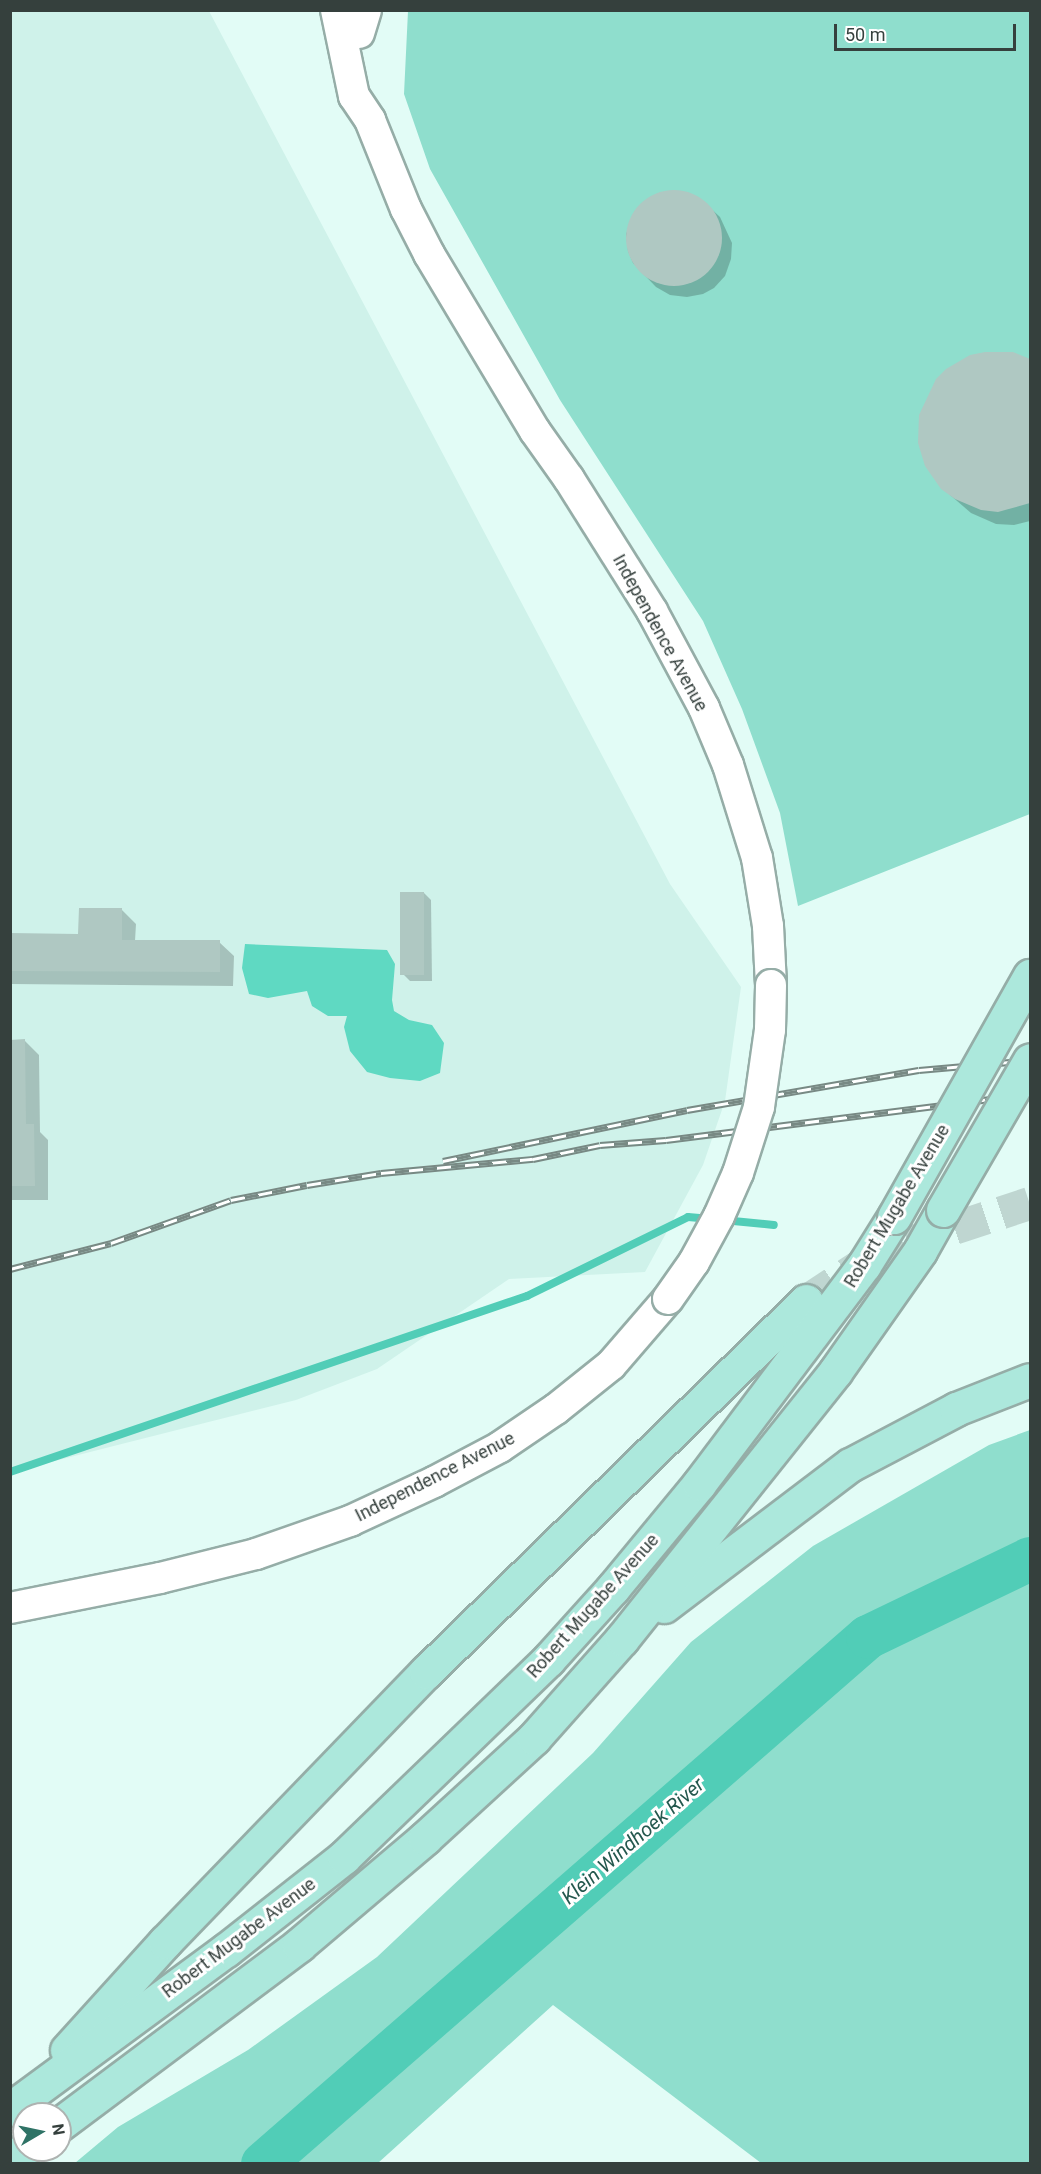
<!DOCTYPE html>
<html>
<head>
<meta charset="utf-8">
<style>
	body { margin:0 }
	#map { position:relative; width:1041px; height:2174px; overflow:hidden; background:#e2fcf6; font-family:Roboto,sans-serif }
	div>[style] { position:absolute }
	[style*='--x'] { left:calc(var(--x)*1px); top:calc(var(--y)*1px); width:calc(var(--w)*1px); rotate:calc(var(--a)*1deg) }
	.built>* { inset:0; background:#cff2ea }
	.green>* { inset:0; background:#8fdecd }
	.forest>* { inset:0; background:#5fd9c2 }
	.shadow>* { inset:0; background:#0003 }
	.stream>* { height:8px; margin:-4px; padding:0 4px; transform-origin:4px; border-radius:4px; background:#51cdb7 }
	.river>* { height:44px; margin:-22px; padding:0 22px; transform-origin:22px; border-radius:22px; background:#51cdb7 }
	.building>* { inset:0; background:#afc8c2; transform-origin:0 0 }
	.round { border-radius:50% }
	.primary-tunnel>* { height:33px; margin-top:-16.5px; transform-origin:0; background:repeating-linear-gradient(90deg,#bfd6d1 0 33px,transparent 0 49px) }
	.roads { filter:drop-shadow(2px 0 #95ada7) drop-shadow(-2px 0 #95ada7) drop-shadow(0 2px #95ada7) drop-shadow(0 -2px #95ada7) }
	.secondary>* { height:30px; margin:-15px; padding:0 15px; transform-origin:15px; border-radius:15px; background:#fff }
	.primary>* { height:33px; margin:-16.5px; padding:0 16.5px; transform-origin:16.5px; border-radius:16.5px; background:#ace8dc }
	.rail>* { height:7px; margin-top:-3.5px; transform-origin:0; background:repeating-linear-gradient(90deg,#fff 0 14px,#788984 0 28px); box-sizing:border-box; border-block:2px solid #788984 }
	.bridges { filter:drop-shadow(2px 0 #95ada7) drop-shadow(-2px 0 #95ada7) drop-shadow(0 2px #95ada7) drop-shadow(0 -2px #95ada7) }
	.secondary-bridge>* { height:30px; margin:-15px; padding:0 15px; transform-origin:15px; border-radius:15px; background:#fff }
	.primary-bridge>* { height:33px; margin:-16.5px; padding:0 16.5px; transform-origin:16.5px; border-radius:16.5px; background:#ace8dc }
	span { translate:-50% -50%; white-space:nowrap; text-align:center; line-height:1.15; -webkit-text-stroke:6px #fff; paint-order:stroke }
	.street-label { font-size:18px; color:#35403d }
	.water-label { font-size:20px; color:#24584e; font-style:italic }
	.frame { position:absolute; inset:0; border:12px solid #35403d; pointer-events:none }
	.north { position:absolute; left:12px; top:2102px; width:60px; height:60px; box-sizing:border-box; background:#fff; border:2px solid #aeb3b1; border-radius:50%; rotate:81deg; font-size:16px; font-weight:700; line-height:24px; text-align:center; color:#35403d }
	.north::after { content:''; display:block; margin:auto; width:21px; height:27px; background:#2f7366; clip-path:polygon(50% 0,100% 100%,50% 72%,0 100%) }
	.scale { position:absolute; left:834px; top:24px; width:182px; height:27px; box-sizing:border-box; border:3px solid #35403d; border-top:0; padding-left:8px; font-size:18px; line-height:21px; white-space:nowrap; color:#35403d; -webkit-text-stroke:4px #fff; paint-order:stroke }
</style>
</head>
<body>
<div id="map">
	<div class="built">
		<div style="clip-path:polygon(10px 11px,209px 11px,670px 884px,741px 987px,725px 1101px,703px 1165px,645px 1272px,509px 1279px,377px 1369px,296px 1400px,11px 1472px)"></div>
	</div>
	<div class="green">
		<div style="clip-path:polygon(408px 11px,1030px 11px,1030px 814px,798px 906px,780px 813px,742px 709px,703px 621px,560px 400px,430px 169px,404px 94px)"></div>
		<div style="clip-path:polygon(1030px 1430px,1030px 2163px,761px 2163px,553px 2005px,378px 2163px,75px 2163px,118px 2127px,248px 2050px,377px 1957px,593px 1753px,691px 1642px,813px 1546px,989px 1445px)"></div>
	</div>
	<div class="forest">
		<div style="clip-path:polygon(245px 944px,387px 950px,395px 964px,392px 1000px,394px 1011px,409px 1020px,432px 1025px,444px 1043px,440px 1073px,420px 1081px,390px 1078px,367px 1072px,350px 1051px,344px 1027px,347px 1016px,328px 1016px,312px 1006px,307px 991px,268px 998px,249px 994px,242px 968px)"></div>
	</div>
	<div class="shadow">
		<div style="clip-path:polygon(673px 191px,689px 193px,708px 206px,720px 217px,732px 243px,731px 259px,725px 276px,714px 288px,703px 294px,687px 297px,670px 295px,656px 287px,633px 263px,628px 251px,626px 234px,635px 211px,645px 201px,659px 193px)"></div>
		<div style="clip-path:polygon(1013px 354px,1030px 361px,1030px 521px,1014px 525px,996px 524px,971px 513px,942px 488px)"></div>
		<div style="clip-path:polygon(424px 893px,431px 900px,432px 981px,410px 981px,403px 974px)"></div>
		<div style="clip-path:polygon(121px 909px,136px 924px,135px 941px,219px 942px,234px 956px,233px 986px,10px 984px,10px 935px,80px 935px)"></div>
		<div style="clip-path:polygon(10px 1041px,25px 1041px,39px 1055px,40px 1132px,48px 1140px,48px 1200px,10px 1200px)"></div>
	</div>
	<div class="stream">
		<div style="--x:723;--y:1220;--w:51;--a:5.6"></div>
		<div style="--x:10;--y:1472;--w:546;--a:-18.8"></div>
		<div style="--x:527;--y:1296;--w:179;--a:-26.1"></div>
		<div style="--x:688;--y:1217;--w:23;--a:5"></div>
	</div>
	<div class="river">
		<div style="--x:263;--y:2164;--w:802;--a:-41.06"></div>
		<div style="--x:868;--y:1637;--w:180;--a:-25.7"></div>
	</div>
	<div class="building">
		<div class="round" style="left:626px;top:190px;width:96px;height:96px"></div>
		<div style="clip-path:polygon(985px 352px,1013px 352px,1030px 359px,1030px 503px,998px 512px,981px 510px,955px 499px,941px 489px,925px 466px,918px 443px,919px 415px,936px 379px,946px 369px,970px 355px)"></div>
		<div style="left:400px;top:892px;width:24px;height:83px"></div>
		<div style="clip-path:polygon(79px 908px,122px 908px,122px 940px,220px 940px,220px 972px,10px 971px,10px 933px,78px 934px)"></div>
		<div style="clip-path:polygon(25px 1039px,26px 1124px,34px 1124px,35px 1186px,10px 1186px,10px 1040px)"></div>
	</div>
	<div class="primary-tunnel">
		<div style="--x:806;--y:1301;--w:80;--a:-33.3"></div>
		<div style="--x:873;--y:1257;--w:38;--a:-22"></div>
		<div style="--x:908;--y:1243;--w:128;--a:-18.2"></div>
	</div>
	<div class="roads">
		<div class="secondary">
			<div style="--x:336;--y:10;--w:88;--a:78.2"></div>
			<div style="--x:354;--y:96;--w:29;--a:56"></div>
			<div style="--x:370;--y:120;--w:96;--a:68"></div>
			<div style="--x:406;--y:209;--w:51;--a:62.9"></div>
			<div style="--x:429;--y:254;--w:206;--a:59.1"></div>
			<div style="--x:535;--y:431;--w:59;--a:54.7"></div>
			<div style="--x:569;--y:479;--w:156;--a:57.8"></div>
			<div style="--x:652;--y:611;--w:110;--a:61.8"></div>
			<div style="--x:704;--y:708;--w:62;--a:67.2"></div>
			<div style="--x:728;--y:765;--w:97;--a:72.7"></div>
			<div style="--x:757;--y:858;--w:69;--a:80.8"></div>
			<div style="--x:768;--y:926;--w:59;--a:87.1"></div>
			<div style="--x:359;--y:33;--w:24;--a:-73"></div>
			<div style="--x:10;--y:1608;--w:153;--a:-11.3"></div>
			<div style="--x:160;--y:1578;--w:99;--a:-14"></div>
			<div style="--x:256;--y:1554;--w:100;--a:-19.3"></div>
			<div style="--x:350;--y:1521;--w:93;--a:-24.9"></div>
			<div style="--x:434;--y:1482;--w:75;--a:-27.9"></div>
			<div style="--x:500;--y:1447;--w:68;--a:-34.2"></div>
			<div style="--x:556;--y:1409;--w:70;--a:-38.7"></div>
			<div style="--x:611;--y:1365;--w:87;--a:-49.2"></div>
		</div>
		<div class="primary">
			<div style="--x:664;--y:1606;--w:233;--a:-37.2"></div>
			<div style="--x:850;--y:1465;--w:120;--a:-27.8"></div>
			<div style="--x:956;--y:1409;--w:79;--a:-21.4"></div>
			<div style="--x:67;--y:2050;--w:146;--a:-47.8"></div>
			<div style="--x:165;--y:1942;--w:376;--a:-46"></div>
			<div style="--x:426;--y:1672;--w:531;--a:-44.31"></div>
			<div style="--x:10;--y:2109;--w:268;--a:-36.4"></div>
			<div style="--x:226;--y:1950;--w:150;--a:-38.2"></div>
			<div style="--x:344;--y:1857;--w:284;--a:-44"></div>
			<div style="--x:548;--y:1660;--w:97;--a:-47.9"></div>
			<div style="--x:613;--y:1588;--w:135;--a:-50.4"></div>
			<div style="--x:699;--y:1484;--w:274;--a:-53"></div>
			<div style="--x:864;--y:1265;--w:57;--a:-58"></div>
			<div style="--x:60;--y:2124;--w:299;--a:-36.8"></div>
			<div style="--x:299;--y:1945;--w:165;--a:-40.3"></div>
			<div style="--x:425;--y:1838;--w:148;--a:-42.5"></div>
			<div style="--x:534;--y:1738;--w:132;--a:-48.4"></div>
			<div style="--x:622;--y:1639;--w:342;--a:-51.4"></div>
			<div style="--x:835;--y:1372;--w:148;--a:-54.9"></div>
			<div style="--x:920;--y:1251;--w:47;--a:-60.7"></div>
			<div style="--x:10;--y:2160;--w:17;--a:-36"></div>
		</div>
	</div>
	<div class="rail">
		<div style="--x:443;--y:1161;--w:249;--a:-11.8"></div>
		<div style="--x:687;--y:1110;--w:235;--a:-9.8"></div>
		<div style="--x:919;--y:1070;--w:111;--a:-5.1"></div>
		<div style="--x:10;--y:1269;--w:104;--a:-14.4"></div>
		<div style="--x:111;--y:1243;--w:127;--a:-19.7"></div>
		<div style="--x:231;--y:1200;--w:77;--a:-11.2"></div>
		<div style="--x:307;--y:1185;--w:75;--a:-9.2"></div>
		<div style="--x:381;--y:1173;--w:153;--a:-5.3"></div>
		<div style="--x:533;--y:1159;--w:68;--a:-11.8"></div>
		<div style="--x:600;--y:1145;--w:66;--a:-4.3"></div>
		<div style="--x:666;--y:1140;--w:367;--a:-7.2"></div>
	</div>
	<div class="bridges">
		<div class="secondary-bridge">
			<div style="--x:668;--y:1299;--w:45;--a:-54.9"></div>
			<div style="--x:694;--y:1262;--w:52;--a:-61.5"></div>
			<div style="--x:719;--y:1216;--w:47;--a:-66.2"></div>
			<div style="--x:738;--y:1173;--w:69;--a:-72.3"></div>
			<div style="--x:759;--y:1107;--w:78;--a:-81.9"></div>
			<div style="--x:770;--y:1030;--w:45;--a:-88.7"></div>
		</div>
		<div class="primary-bridge">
			<div style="--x:943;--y:1210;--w:173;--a:-59.9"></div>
			<div style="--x:894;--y:1217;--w:277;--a:-60.6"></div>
		</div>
	</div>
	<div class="street-label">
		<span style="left:660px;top:633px;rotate:61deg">Independence Avenue</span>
		<span style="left:897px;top:1206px;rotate:-59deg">Robert Mugabe Avenue</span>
		<span style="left:435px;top:1477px;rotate:-27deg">Independence Avenue</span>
		<span style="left:593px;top:1606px;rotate:-48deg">Robert Mugabe Avenue</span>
		<span style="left:239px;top:1938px;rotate:-37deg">Robert Mugabe Avenue</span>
	</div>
	<div class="water-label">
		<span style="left:633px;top:1841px;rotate:-41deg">Klein Windhoek River</span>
	</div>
	<div class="frame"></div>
	<div class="north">N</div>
	<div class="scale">50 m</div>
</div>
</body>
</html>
